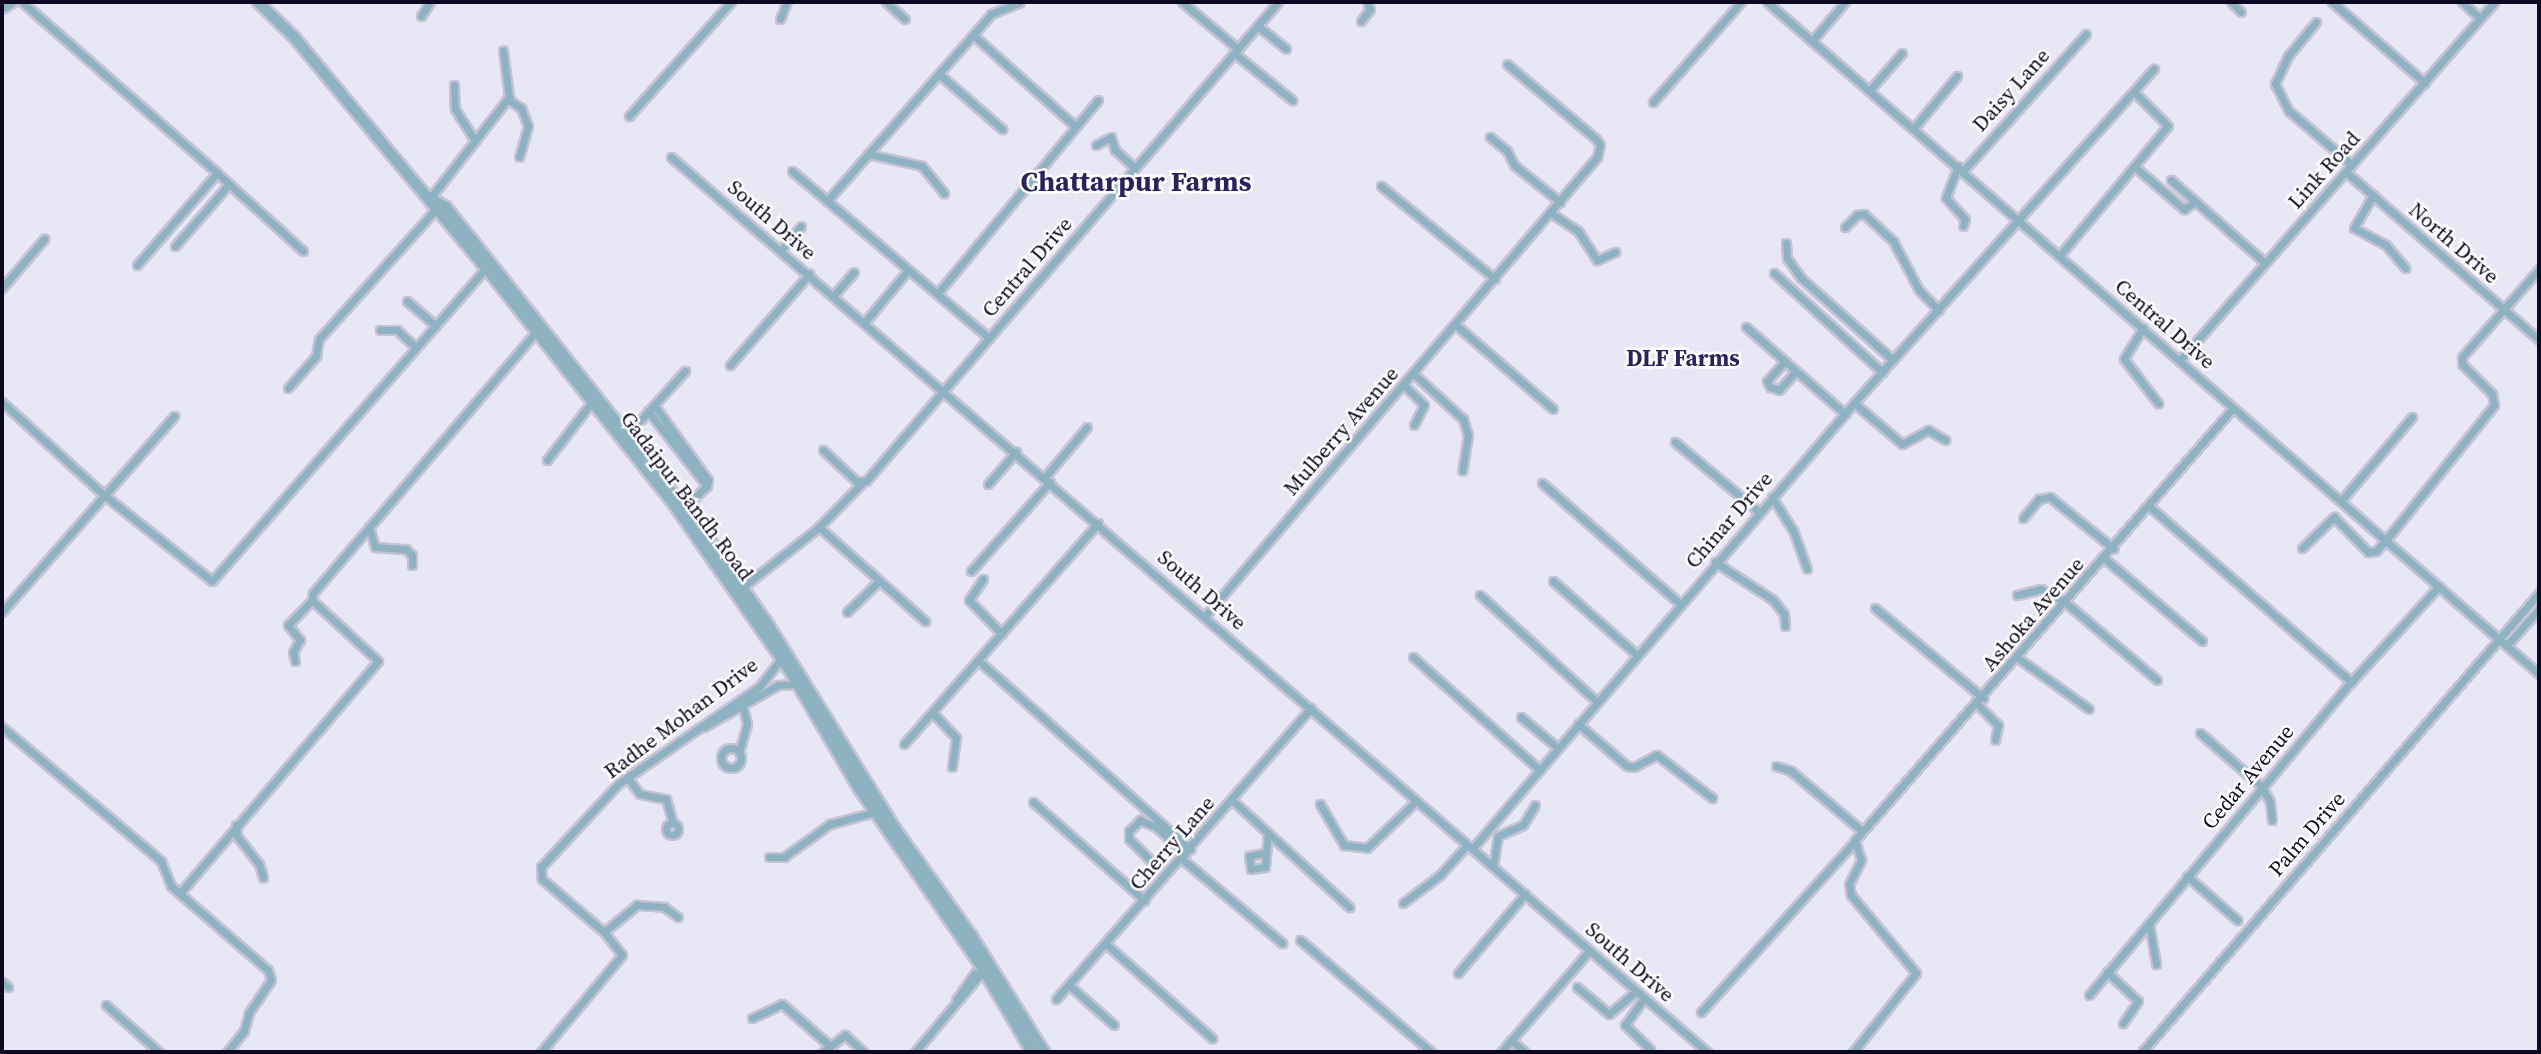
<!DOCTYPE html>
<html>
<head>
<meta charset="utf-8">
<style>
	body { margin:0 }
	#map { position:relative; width:2541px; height:1054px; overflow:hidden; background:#e7e7f6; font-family:"Source Serif 4",serif }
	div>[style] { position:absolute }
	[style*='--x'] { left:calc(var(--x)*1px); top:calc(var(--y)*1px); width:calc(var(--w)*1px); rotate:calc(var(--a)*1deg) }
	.roads { filter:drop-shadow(2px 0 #c4c3d4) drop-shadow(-2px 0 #c4c3d4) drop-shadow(0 2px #c4c3d4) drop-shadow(0 -2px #c4c3d4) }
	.minor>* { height:7px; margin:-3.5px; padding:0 3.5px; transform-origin:3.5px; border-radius:3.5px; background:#8eb2c1 }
	.minor>.ring { margin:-3.5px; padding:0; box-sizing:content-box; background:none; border:7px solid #8eb2c1; border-radius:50% }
	.tertiary>* { height:10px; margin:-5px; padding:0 5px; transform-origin:5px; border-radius:5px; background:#8eb2c1 }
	span { translate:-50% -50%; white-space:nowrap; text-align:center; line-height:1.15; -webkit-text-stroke:5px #fff; paint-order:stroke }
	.street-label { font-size:21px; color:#0b0820 }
	.neighbourhood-label { font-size:23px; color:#29225c; font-weight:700 }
	.district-label { font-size:28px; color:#29225c; font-weight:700 }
	.frame { position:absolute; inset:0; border:4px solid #0b0820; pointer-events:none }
</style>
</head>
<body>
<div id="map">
	<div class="roads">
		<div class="minor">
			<div style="--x:22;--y:2;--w:259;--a:41.2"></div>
			<div style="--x:217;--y:173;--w:122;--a:131"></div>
			<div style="--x:886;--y:2;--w:25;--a:42"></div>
			<div style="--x:1182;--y:2;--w:73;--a:40"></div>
			<div style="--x:1767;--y:2;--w:1024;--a:41.04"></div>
			<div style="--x:2231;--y:2;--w:14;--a:45"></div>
			<div style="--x:2332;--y:2;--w:123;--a:41.1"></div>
			<div style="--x:2462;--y:2;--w:24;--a:42"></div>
			<div style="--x:421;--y:16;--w:17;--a:-57"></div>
			<div style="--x:780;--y:19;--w:18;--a:-68"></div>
			<div style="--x:1361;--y:21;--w:15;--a:-53"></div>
			<div style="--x:1370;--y:9;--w:8;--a:-113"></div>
			<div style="--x:2316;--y:22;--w:44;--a:129.5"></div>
			<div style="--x:2288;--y:56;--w:31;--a:115"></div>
			<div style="--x:2275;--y:84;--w:30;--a:63"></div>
			<div style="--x:2289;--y:111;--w:83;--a:40.6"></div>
			<div style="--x:1258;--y:26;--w:36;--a:39"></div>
			<div style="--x:973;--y:35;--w:138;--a:41.8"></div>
			<div style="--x:1812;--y:41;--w:51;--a:-49.8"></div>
			<div style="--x:1234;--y:53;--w:75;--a:39"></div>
			<div style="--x:939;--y:74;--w:84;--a:41.1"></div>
			<div style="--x:454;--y:85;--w:24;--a:88"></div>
			<div style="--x:455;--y:109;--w:38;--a:58"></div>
			<div style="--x:1869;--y:91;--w:50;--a:-49"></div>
			<div style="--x:507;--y:99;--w:17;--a:33"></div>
			<div style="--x:521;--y:108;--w:19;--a:69"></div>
			<div style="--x:528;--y:126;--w:32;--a:106"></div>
			<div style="--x:1653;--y:102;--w:133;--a:-48.7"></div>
			<div style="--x:629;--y:116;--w:153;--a:-48.2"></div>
			<div style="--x:1913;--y:129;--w:69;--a:-50.3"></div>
			<div style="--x:1490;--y:137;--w:22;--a:39"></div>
			<div style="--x:1507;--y:151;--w:16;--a:63"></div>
			<div style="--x:1514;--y:165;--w:59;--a:38.8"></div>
			<div style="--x:1096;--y:145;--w:17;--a:-28"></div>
			<div style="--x:1111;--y:137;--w:14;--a:73"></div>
			<div style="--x:1115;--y:150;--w:27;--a:42"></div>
			<div style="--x:868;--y:154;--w:55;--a:12.5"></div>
			<div style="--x:922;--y:166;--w:35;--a:51"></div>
			<div style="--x:671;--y:157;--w:1369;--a:40.82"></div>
			<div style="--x:1958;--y:166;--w:34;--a:111"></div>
			<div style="--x:1946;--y:198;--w:28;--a:48"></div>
			<div style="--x:1965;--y:219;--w:7;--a:106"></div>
			<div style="--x:2135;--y:167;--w:65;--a:40.6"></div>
			<div style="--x:2184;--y:209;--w:13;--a:-32"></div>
			<div style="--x:792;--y:171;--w:258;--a:40.3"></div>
			<div style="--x:1963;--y:171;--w:184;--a:-48.1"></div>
			<div style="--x:2346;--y:172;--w:256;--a:41"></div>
			<div style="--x:217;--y:173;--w:116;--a:42.2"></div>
			<div style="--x:2171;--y:180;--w:125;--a:41.4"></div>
			<div style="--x:1381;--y:186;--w:147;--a:39.2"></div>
			<div style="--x:2373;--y:195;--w:38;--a:120"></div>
			<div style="--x:2354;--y:228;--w:36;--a:28"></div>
			<div style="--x:2386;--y:245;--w:30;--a:50"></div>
			<div style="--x:431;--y:197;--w:127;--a:-52"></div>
			<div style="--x:509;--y:97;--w:47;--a:-97.3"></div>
			<div style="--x:827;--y:201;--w:249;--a:-48.7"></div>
			<div style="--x:991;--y:14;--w:31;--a:-22"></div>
			<div style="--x:1551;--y:213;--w:32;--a:34"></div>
			<div style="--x:1578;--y:231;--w:35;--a:57"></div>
			<div style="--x:1597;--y:260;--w:20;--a:-24"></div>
			<div style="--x:1845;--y:227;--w:17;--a:-45"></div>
			<div style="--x:1857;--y:215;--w:7;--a:-8"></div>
			<div style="--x:1864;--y:214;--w:40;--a:43"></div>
			<div style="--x:1893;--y:241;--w:55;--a:62"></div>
			<div style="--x:1919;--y:290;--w:28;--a:46"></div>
			<div style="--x:1786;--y:243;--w:15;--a:86"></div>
			<div style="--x:1787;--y:258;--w:24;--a:55"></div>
			<div style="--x:1801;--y:278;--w:123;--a:41.7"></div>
			<div style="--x:175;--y:246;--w:82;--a:-48.9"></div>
			<div style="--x:781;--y:250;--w:31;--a:-50"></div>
			<div style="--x:2060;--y:255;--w:168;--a:-50.1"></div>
			<div style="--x:2168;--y:126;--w:48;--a:-135"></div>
			<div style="--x:1774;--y:273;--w:147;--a:42.5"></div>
			<div style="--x:2;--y:288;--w:65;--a:-49.4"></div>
			<div style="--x:937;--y:294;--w:252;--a:-50.3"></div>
			<div style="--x:834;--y:295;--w:30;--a:-49"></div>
			<div style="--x:407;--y:301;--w:38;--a:41"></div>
			<div style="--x:865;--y:322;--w:67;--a:-50.4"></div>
			<div style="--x:1456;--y:325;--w:128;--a:40.9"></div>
			<div style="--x:1746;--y:327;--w:132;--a:41.3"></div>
			<div style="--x:2143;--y:328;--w:36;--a:122"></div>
			<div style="--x:2124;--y:359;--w:56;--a:52.3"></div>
			<div style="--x:380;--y:330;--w:17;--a:0"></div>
			<div style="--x:397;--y:330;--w:26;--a:43"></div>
			<div style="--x:2180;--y:360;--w:476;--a:-48.7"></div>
			<div style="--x:1785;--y:361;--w:27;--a:132"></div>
			<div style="--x:1767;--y:381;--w:7;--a:63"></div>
			<div style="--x:1770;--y:387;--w:9;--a:18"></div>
			<div style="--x:1779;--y:390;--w:25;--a:-48"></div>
			<div style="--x:730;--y:365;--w:121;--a:-49"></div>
			<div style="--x:1414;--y:374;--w:67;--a:42.6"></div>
			<div style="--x:1463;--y:419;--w:17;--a:73"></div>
			<div style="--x:1468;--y:435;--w:36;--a:99"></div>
			<div style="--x:1404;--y:385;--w:28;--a:45"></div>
			<div style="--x:1424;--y:405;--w:22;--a:117"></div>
			<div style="--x:288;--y:388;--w:43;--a:-48.8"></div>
			<div style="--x:316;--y:356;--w:17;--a:-80"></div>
			<div style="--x:319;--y:339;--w:175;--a:-48"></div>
			<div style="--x:2;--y:402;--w:138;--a:42.4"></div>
			<div style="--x:104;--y:495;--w:138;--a:38.5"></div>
			<div style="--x:212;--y:581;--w:416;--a:-48.8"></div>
			<div style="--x:1854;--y:403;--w:63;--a:40.5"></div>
			<div style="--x:1902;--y:444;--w:30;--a:-28"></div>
			<div style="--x:1928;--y:430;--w:20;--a:30"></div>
			<div style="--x:648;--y:411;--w:95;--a:51.8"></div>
			<div style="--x:707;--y:486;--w:6;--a:-81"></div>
			<div style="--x:708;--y:480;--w:92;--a:-125.8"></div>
			<div style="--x:628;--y:434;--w:85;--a:-47.9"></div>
			<div style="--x:1675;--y:442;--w:109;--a:39.8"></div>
			<div style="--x:823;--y:450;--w:45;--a:43.2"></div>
			<div style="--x:856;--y:481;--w:10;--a:0"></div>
			<div style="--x:866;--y:481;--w:632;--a:-49.3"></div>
			<div style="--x:547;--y:460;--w:72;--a:-52.3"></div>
			<div style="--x:1045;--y:477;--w:65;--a:-50"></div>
			<div style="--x:1542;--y:483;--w:184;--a:41.2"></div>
			<div style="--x:988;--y:484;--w:43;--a:-48.8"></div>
			<div style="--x:1772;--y:497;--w:39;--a:58"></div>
			<div style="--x:1793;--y:530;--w:41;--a:70.3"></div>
			<div style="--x:2341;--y:501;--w:110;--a:-49.8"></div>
			<div style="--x:685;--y:507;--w:29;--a:-44"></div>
			<div style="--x:2150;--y:507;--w:267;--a:41"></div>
			<div style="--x:2023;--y:518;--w:25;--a:-50"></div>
			<div style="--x:2039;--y:499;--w:11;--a:-10"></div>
			<div style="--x:2050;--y:497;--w:82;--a:39.1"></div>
			<div style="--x:369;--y:527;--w:21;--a:73"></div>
			<div style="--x:375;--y:547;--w:31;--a:4"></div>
			<div style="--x:406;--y:549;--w:8;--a:45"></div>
			<div style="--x:412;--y:555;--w:10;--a:90"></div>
			<div style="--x:819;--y:527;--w:142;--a:41.6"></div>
			<div style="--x:2302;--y:548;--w:45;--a:-44.1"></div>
			<div style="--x:2334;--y:517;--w:49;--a:45.8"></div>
			<div style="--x:2368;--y:552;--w:8;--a:-7"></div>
			<div style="--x:2376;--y:551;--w:15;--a:-48"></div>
			<div style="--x:2386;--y:540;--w:173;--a:-51.3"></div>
			<div style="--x:2494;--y:405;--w:11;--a:-100"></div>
			<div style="--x:2492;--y:394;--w:42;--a:-135"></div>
			<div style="--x:2462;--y:364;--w:7;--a:-90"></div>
			<div style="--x:2462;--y:357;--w:117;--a:-48.8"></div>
			<div style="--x:2105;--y:559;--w:127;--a:40.2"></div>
			<div style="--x:1715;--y:562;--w:69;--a:33.2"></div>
			<div style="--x:1773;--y:600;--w:18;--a:52"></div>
			<div style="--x:1784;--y:614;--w:12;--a:85"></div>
			<div style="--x:971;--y:571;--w:119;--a:-48.4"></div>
			<div style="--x:983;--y:579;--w:25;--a:124"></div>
			<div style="--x:969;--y:600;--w:47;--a:45.9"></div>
			<div style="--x:1553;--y:581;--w:112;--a:41.4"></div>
			<div style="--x:743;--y:587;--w:97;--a:-38.3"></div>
			<div style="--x:819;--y:527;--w:62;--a:-45.7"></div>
			<div style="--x:1480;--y:595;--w:159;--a:42.4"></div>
			<div style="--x:2017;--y:595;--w:25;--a:-14"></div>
			<div style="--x:2041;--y:589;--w:29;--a:29"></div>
			<div style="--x:2066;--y:603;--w:119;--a:40.2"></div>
			<div style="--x:1875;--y:608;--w:141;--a:39.8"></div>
			<div style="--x:2;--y:612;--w:261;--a:-48.7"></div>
			<div style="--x:847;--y:612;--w:45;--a:-44.1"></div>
			<div style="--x:1205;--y:616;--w:604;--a:-49.5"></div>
			<div style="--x:1597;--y:157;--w:12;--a:-76"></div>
			<div style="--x:1600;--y:145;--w:7;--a:-124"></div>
			<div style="--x:1596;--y:139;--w:116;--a:-139.9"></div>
			<div style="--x:2507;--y:645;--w:48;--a:-48.4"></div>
			<div style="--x:1413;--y:657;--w:170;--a:41.7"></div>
			<div style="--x:2018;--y:658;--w:87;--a:35.7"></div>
			<div style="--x:295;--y:661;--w:9;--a:-103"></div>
			<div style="--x:293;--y:652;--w:14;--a:-60"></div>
			<div style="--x:300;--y:640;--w:19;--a:-129"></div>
			<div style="--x:288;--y:625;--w:35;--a:-46"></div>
			<div style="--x:979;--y:661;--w:283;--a:41.7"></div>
			<div style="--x:1977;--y:704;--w:30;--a:45"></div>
			<div style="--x:1998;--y:725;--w:15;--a:101"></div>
			<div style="--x:933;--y:713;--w:34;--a:47"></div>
			<div style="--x:956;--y:738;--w:29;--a:98"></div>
			<div style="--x:1521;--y:717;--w:48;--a:40"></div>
			<div style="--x:1578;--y:724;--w:65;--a:40.6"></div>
			<div style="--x:1627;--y:766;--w:7;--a:8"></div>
			<div style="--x:1634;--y:767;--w:26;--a:-28"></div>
			<div style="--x:1657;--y:755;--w:70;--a:38"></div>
			<div style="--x:2;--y:727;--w:208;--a:40.1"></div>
			<div style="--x:161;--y:861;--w:27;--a:68"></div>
			<div style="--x:171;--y:886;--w:128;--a:40.9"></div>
			<div style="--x:268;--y:970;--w:10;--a:73"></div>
			<div style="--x:271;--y:980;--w:40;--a:124"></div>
			<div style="--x:249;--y:1013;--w:19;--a:106"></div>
			<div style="--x:244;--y:1031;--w:27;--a:129"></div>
			<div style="--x:704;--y:727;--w:85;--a:-29.6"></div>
			<div style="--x:778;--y:685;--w:18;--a:-3"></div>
			<div style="--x:2200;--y:733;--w:82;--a:41.1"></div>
			<div style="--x:2262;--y:787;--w:17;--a:62"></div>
			<div style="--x:2270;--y:802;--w:18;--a:84"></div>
			<div style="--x:904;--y:744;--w:294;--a:-48.7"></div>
			<div class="ring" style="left:721px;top:748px;width:13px;height:13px"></div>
			<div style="--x:739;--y:752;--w:29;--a:-74"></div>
			<div style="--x:747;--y:724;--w:18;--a:-103"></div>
			<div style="--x:1776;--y:766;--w:16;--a:18"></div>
			<div style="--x:1791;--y:771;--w:93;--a:40.2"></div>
			<div style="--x:627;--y:777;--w:21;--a:53"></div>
			<div style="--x:640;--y:794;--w:26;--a:11"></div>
			<div style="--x:666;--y:799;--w:25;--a:74"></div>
			<div style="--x:1232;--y:800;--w:159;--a:42.4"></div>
			<div style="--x:1033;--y:802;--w:149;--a:41.5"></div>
			<div style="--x:1320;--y:804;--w:48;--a:59.7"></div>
			<div style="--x:1344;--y:845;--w:23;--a:7"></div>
			<div style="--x:1367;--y:848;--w:68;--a:-43.8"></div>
			<div class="ring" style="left:666px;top:823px;width:5px;height:5px"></div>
			<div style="--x:236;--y:825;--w:11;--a:85"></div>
			<div style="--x:237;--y:836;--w:36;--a:52"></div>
			<div style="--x:259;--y:864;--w:14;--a:73"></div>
			<div style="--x:1472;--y:849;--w:587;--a:-49.42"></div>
			<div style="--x:1854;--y:403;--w:449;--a:-48.1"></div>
			<div style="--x:1264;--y:853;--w:15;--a:169"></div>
			<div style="--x:1249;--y:856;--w:13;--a:81"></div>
			<div style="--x:1251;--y:869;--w:14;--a:-8"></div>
			<div style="--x:1265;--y:867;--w:34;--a:-85"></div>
			<div style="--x:769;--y:857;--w:15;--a:0"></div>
			<div style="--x:784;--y:857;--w:57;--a:-35.7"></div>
			<div style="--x:830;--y:824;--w:47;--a:-14.9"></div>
			<div style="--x:1182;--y:859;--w:131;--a:40"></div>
			<div style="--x:1151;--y:861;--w:31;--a:-135"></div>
			<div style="--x:1129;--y:839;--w:8;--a:-90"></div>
			<div style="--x:1129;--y:831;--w:16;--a:-45"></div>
			<div style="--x:1140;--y:820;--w:17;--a:24"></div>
			<div style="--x:1156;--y:827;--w:40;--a:42"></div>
			<div style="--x:1493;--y:867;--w:31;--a:-81"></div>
			<div style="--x:1498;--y:836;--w:27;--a:-24"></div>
			<div style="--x:1523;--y:825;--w:23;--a:-59"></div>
			<div style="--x:2187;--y:876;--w:67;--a:41.3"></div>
			<div style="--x:180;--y:893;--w:305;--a:-49.5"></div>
			<div style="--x:378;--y:661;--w:90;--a:-137.3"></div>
			<div style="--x:312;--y:600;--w:7;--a:-82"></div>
			<div style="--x:313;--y:593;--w:343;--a:-49.5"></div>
			<div style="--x:1403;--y:903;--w:46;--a:-37.1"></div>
			<div style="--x:1440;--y:875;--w:40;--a:-48"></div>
			<div style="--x:2149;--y:923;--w:42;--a:80.3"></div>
			<div style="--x:604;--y:932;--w:43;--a:-39.3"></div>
			<div style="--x:637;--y:905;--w:27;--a:4"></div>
			<div style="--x:664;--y:907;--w:17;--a:36"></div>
			<div style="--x:1300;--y:940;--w:172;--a:40.5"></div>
			<div style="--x:1106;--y:944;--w:142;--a:41.6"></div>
			<div style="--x:2107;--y:972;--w:42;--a:43.1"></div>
			<div style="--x:2138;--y:1001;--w:27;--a:124"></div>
			<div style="--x:1458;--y:973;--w:104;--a:-49.7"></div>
			<div style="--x:2;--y:982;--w:8;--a:40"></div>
			<div style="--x:1069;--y:985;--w:60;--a:41.6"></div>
			<div style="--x:1577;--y:987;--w:42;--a:40.2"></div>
			<div style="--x:1609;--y:1014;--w:35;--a:-40"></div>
			<div style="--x:2089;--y:995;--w:408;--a:-50.1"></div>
			<div style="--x:2351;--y:682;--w:130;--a:-47.5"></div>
			<div style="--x:1644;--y:998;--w:33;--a:125"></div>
			<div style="--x:1625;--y:1025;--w:35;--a:44"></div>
			<div style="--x:1056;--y:999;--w:387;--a:-48.8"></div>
			<div style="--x:956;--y:1000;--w:33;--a:-55"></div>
			<div style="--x:106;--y:1005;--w:71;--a:41.6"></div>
			<div style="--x:1701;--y:1012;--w:229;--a:-48"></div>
			<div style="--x:752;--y:1018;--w:33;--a:-25"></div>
			<div style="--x:782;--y:1004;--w:62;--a:41.1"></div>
			<div style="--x:1511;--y:1040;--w:18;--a:41"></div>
			<div style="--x:541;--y:1052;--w:126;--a:-50.1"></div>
			<div style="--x:622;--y:955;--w:29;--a:-128"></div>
			<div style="--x:604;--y:932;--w:82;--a:-139.5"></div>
			<div style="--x:542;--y:879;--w:12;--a:-95"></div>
			<div style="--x:541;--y:867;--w:113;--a:-47.1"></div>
			<div style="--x:618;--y:784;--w:173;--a:-34.6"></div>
			<div style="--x:760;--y:686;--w:34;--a:-52"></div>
			<div style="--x:823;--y:1052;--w:28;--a:-38"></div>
			<div style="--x:845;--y:1035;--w:25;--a:42"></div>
			<div style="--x:915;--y:1052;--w:106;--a:-50"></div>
			<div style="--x:1501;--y:1052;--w:134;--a:-48.9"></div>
			<div style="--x:1853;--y:1052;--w:101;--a:-51.4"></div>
			<div style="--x:1916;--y:973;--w:102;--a:-129.8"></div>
			<div style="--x:1851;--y:895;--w:11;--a:-100"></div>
			<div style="--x:1849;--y:884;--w:27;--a:-63"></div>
			<div style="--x:1861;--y:860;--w:21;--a:-107"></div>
			<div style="--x:1855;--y:840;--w:574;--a:-48.81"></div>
			<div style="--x:2142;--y:1052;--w:607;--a:-49.14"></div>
		</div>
		<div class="tertiary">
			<div style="--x:258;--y:2;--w:50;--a:44.2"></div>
			<div style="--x:294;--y:37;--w:300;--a:50.3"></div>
			<div style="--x:486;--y:268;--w:295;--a:51.5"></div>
			<div style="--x:670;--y:499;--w:206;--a:55.1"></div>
			<div style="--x:788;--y:668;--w:142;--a:59.5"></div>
			<div style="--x:860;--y:790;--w:214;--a:55.5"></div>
			<div style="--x:981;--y:966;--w:100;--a:59.3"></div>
			<div style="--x:2;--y:8;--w:12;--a:-31"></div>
			<div style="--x:425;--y:195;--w:24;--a:30"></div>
			<div style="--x:446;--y:207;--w:415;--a:51.6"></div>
			<div style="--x:704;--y:532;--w:114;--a:55.3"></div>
			<div style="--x:769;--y:626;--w:240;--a:58.1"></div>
			<div style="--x:896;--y:830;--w:129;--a:54.5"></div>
			<div style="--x:971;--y:935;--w:138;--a:58"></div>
		</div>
	</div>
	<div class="street-label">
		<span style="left:2011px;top:90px;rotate:-48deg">Daisy Lane</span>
		<span style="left:2324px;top:170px;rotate:-48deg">Link Road</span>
		<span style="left:772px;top:220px;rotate:41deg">South Drive</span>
		<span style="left:2454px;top:243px;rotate:41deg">North Drive</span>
		<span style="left:1027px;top:267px;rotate:-49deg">Central Drive</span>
		<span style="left:2165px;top:324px;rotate:41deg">Central Drive</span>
		<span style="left:1341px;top:431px;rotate:-49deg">Mulberry Avenue</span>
		<span style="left:687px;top:496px;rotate:53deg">Gadaipur Bandh Road</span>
		<span style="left:1729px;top:520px;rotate:-49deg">Chinar Drive</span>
		<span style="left:1202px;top:590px;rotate:41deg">South Drive</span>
		<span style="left:2033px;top:614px;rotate:-49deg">Ashoka Avenue</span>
		<span style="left:681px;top:718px;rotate:-37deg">Radhe Mohan Drive</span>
		<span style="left:2248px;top:777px;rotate:-50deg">Cedar Avenue</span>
		<span style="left:2307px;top:834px;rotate:-49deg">Palm Drive</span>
		<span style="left:1172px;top:843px;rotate:-49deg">Cherry Lane</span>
		<span style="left:1630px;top:962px;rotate:41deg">South Drive</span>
	</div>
	<div class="neighbourhood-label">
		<span style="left:1683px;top:358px">DLF Farms</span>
	</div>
	<div class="district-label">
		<span style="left:1136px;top:181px">Chattarpur Farms</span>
	</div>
	<div class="frame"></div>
</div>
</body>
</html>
